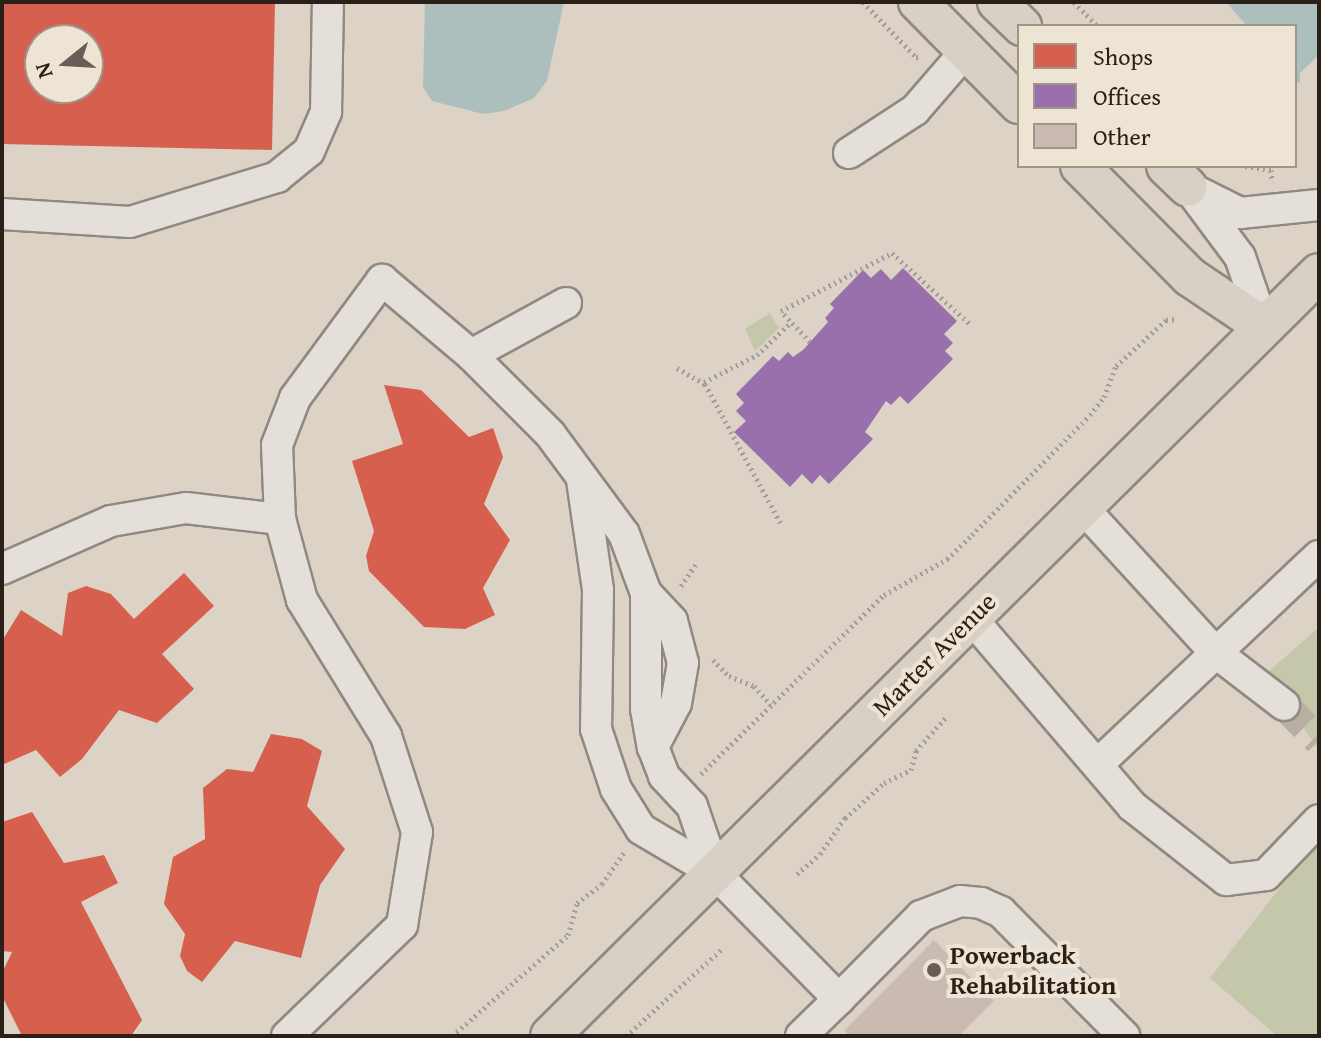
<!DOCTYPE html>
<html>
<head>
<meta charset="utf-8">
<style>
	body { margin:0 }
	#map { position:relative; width:1321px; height:1038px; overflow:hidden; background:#dcd3c6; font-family:"Gentium Book Plus",serif }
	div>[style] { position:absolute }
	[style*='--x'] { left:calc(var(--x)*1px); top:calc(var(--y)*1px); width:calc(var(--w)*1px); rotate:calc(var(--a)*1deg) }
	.green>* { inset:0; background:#c5c7aa }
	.water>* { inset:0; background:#acbfbc }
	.shops>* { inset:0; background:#d6604d }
	.offices>* { inset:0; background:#9970ab }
	.building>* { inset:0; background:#c9bbb2 }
	.minor-tunnel>* { height:30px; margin-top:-15px; transform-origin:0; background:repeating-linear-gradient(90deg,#b8afa3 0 30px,transparent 0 45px) }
	.path>* { height:5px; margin-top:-2.5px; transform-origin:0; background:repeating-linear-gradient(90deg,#a39e98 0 2px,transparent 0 6px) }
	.roads { filter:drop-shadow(2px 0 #908981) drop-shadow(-2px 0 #908981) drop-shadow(0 2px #908981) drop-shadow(0 -2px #908981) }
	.minor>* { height:30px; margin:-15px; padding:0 15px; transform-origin:15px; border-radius:15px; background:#e4e0d9 }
	.major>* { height:38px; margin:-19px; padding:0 19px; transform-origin:19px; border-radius:19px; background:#d8d0c4 }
	.dots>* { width:22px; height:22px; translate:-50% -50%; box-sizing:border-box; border:4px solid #eee4d4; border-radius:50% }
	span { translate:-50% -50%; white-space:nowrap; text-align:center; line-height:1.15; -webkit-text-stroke:8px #eee4d4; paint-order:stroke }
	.street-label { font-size:26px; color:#2a1f19 }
	.poi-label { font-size:26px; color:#2a1f19; font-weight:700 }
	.left { translate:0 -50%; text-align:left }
	.frame { position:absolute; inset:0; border:4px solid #2a1f19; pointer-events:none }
	.legend { position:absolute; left:1017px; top:24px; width:280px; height:144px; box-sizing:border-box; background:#eee4d4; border:2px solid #a09589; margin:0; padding:10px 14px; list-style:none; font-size:24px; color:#2a1f19 }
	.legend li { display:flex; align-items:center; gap:16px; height:40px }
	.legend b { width:40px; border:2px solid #a09589 }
	.north { position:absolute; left:24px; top:24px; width:80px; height:80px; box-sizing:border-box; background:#eee4d4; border:2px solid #a09589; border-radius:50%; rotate:252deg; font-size:22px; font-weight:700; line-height:32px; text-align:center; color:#2a1f19 }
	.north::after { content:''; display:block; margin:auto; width:28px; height:36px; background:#685e56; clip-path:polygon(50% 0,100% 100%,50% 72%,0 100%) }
</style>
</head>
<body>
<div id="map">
	<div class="green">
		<div style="clip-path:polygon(770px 313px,779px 328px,755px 351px,745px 329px)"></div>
		<div style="clip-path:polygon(1319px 627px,1319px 751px,1267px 673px)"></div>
		<div style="clip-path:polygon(1319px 837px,1319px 1036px,1277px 1036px,1210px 978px)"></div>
	</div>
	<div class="water">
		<div style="clip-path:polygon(425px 2px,564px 2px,547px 81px,534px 98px,504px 111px,483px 114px,432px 101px,423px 87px)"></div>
		<div style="clip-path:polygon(1226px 2px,1319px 2px,1319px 55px,1300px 73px,1300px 82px,1295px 84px,1295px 26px,1247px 26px)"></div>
	</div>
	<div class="shops">
		<div style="clip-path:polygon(evenodd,2px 2px,275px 2px,272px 150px,2px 144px,2px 2px,40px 40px,88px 40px,88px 88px,40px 88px,40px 40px)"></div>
		<div style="clip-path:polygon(384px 385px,421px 390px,469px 437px,493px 428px,503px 457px,484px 504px,510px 540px,483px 588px,495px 615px,465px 629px,424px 627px,369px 571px,366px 556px,374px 531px,352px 461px,403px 444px)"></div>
		<div style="clip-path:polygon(184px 573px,214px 606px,162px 654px,194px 689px,157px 723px,119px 710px,82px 759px,60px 777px,36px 750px,2px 765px,2px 641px,21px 610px,62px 636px,68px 593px,86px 586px,111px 594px,134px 619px)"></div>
		<div style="clip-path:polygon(271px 734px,302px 739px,322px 751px,307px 806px,345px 849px,320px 885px,301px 958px,235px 941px,202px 982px,187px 971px,180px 956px,185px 934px,164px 904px,173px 857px,205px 839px,203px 788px,227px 769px,253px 772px)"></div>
		<div style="clip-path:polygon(32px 812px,64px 863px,104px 855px,118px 883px,81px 902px,142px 1020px,131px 1036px,22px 1036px,2px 996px,2px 973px,12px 952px,2px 951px,2px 822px)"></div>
	</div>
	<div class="offices">
		<div style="clip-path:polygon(903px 268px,957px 321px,944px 334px,953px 343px,945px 351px,953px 359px,908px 404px,900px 396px,891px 405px,886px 401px,865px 432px,873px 439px,829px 484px,820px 475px,812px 484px,802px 474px,790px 487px,734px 432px,746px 421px,736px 411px,744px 403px,736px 394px,773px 356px,779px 361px,788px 352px,793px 357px,803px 350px,828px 322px,825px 318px,834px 308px,830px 304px,863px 270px,871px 278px,881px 269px,891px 280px)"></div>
	</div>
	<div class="building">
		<div style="clip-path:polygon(934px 940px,994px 1001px,959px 1036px,850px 1036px,844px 1031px)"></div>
	</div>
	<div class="minor-tunnel">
		<div style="--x:1284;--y:705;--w:50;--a:45.8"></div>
	</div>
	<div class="path">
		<div style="--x:863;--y:2;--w:76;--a:46.1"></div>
		<div style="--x:916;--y:57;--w:6;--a:0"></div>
		<div style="--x:1074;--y:2;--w:33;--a:46"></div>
		<div style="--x:1245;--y:166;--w:26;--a:9"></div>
		<div style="--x:1271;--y:170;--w:12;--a:85"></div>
		<div style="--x:810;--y:342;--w:42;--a:-133.1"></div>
		<div style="--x:781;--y:311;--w:125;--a:-27.6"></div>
		<div style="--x:892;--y:253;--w:107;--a:42.3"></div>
		<div style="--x:677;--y:368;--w:32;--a:30"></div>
		<div style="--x:705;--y:384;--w:159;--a:61.5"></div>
		<div style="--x:704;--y:382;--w:59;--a:-27"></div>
		<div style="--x:757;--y:355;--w:45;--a:-44.1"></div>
		<div style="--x:681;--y:586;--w:27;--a:-56"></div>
		<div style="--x:713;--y:660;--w:23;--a:45"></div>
		<div style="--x:729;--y:676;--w:27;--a:22"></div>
		<div style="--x:754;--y:686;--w:25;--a:48"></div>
		<div style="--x:701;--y:774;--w:256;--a:-44.4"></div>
		<div style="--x:884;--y:595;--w:73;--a:-29.7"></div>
		<div style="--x:947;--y:559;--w:35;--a:-44"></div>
		<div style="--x:972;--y:535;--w:168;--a:-45.5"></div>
		<div style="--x:1090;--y:415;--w:23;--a:-52"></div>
		<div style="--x:1104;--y:397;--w:33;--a:-69"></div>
		<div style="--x:1116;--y:366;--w:68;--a:-42.6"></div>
		<div style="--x:1166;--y:320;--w:11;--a:-5"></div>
		<div style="--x:797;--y:874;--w:30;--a:-41"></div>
		<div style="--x:820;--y:854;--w:44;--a:-55.2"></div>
		<div style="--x:845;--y:818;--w:52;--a:-41.9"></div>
		<div style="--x:884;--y:783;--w:30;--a:-26"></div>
		<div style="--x:911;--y:770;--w:20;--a:-75"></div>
		<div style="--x:916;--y:751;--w:48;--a:-48.4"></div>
		<div style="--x:452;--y:1036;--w:154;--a:-41"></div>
		<div style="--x:568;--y:935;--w:33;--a:-74"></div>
		<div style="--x:577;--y:903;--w:31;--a:-37"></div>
		<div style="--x:602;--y:884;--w:38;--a:-55"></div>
		<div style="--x:626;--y:1036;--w:131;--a:-42.2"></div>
	</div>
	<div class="roads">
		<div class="minor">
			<div style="--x:849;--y:153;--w:79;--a:-33.1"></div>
			<div style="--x:915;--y:110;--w:78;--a:-49.2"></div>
			<div style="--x:1188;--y:187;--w:87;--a:53.4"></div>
			<div style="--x:1240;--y:257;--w:74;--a:71.1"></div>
			<div style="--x:1188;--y:187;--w:58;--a:26.6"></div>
			<div style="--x:1240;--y:213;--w:79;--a:-5.8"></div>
			<div style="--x:2;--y:214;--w:128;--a:3.6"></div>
			<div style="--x:130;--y:222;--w:154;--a:-17"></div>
			<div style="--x:277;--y:177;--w:41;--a:-39.1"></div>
			<div style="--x:309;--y:151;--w:43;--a:-66.4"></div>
			<div style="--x:326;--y:112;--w:110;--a:-89"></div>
			<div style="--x:566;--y:303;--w:108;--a:151.3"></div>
			<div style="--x:471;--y:355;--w:112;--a:45"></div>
			<div style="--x:550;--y:434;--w:124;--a:53.5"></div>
			<div style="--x:624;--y:534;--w:63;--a:69.6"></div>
			<div style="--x:646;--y:593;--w:116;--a:90"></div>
			<div style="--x:646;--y:709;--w:39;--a:80"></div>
			<div style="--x:653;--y:747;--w:31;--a:69"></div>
			<div style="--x:664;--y:776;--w:41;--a:47"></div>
			<div style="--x:692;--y:806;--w:71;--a:71.1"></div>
			<div style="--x:582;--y:480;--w:111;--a:81.7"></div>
			<div style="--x:598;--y:590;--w:139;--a:90.8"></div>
			<div style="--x:596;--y:729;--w:63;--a:71.6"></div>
			<div style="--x:616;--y:789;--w:47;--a:58"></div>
			<div style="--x:641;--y:829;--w:86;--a:30.7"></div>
			<div style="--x:715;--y:873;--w:177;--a:45.5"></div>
			<div style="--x:839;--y:999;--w:117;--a:-45.3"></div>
			<div style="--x:921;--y:916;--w:42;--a:-21"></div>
			<div style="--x:960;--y:901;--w:21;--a:5"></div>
			<div style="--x:981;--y:903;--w:22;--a:24"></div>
			<div style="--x:1001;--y:912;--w:175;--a:45.2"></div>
			<div style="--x:1082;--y:507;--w:197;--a:47.5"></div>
			<div style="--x:1215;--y:652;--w:87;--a:37.5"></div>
			<div style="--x:2;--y:569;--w:119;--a:-23.8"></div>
			<div style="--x:111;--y:521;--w:76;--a:-9.8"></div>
			<div style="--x:186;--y:508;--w:95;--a:6.7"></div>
			<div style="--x:646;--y:593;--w:38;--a:47"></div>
			<div style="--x:672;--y:621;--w:43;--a:75.3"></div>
			<div style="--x:683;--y:663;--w:41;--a:99.9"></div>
			<div style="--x:676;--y:703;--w:50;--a:117.6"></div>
			<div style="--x:971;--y:618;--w:248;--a:49.4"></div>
			<div style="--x:1132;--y:806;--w:120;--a:38.2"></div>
			<div style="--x:1226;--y:880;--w:40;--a:-7.1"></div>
			<div style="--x:1266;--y:875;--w:76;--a:-46.1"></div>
			<div style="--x:1099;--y:763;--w:302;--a:-43.3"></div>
			<div style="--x:287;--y:1036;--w:160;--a:-44"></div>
			<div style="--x:402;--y:925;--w:94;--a:-80.8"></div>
			<div style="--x:417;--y:832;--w:101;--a:-107.9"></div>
			<div style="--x:386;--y:736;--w:160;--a:-121.7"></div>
			<div style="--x:302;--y:600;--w:84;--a:-105.2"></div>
			<div style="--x:280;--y:519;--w:74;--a:-92.3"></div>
			<div style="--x:277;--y:445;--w:50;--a:-69"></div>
			<div style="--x:295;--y:398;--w:147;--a:-53.6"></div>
			<div style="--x:382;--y:280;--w:116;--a:40.1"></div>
			<div style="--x:801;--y:1036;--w:53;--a:-44.2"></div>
		</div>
		<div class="major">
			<div style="--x:918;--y:2;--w:144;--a:45.3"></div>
			<div style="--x:997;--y:2;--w:35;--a:44"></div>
			<div style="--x:1080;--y:166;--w:156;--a:45.3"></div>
			<div style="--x:1190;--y:277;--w:89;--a:34"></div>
			<div style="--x:1166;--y:166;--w:30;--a:44"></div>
			<div style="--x:550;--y:1036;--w:1083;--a:-44.78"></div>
		</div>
	</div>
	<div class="dots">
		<div style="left:934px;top:970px;background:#685e56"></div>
	</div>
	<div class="street-label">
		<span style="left:934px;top:654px;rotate:-45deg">Marter Avenue</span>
	</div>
	<div class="poi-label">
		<span class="left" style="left:950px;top:970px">Powerback<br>Rehabilitation</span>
	</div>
	<div class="frame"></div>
	<ul class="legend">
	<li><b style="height:22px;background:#d6604d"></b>Shops</li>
	<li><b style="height:22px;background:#9970ab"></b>Offices</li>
	<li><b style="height:22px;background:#c9bbb2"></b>Other</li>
	</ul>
	<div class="north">N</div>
</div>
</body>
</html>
